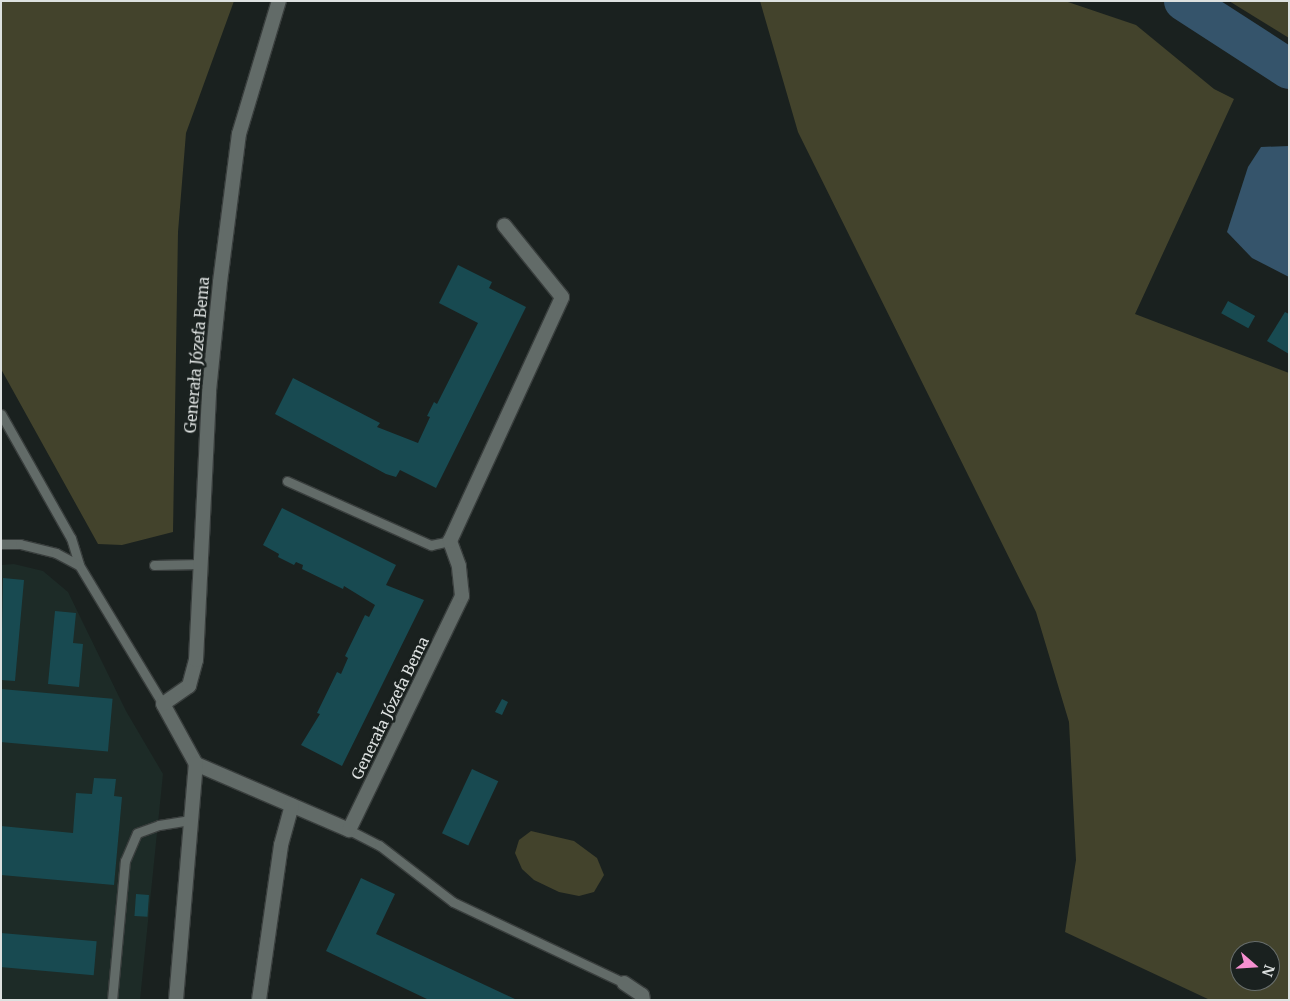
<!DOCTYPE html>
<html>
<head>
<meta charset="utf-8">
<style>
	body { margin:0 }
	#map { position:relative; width:1290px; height:1001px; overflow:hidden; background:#1a211f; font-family:Merriweather,serif }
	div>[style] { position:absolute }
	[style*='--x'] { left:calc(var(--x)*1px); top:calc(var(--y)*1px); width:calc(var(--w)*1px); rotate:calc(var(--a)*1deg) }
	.built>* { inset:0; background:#1d2b27 }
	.green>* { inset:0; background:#43432c }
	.water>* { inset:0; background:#35546b }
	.river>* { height:40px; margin:-20px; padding:0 20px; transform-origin:20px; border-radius:20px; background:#35546b }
	.building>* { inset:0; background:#184a51; transform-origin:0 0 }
	.roads { filter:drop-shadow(1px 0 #393e3d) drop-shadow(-1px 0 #393e3d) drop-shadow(0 1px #393e3d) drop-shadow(0 -1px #393e3d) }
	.service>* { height:9px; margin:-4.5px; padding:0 4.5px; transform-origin:4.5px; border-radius:4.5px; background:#626b68 }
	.minor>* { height:14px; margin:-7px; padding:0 7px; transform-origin:7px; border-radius:7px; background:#626b68 }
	span { translate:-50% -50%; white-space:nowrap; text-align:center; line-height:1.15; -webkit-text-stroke:5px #1a211f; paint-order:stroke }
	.street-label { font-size:15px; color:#dde1e0 }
	.frame { position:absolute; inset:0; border:2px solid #dde1e0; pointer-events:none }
	.north { position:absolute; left:1230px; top:941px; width:50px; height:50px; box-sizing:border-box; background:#1a211f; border:1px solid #686e6c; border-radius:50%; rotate:109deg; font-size:14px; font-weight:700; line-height:20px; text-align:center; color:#dde1e0 }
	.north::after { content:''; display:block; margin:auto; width:18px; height:22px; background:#f690d0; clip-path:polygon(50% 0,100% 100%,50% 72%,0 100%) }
</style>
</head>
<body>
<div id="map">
	<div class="built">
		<div style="clip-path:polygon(14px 564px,43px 571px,68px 592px,126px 711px,163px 774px,140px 1000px,1px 1000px,1px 565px)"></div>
	</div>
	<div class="green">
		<div style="clip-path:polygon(1px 1px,234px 1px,186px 133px,178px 232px,173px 532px,122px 545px,98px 544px,1px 369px)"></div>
		<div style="clip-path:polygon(evenodd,760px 1px,1065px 1px,1136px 25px,1214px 89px,1234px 99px,1135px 314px,1289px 373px,1289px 1000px,1210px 1000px,1065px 932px,1076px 860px,1069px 722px,1036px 612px,798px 132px,760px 1px,1240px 951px,1270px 951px,1270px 981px,1240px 981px,1240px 951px)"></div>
		<div style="clip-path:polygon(1229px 1px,1289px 1px,1289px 38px)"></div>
		<div style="clip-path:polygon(531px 831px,574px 841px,597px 858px,604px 875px,594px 892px,579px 896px,559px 892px,534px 880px,522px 869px,515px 853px,519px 840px)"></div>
	</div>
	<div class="water">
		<div style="clip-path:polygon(1289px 146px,1289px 277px,1252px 258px,1227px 232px,1248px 167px,1261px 147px)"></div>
	</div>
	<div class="river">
		<div style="--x:1184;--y:1;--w:125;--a:32.9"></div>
	</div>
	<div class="building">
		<div style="clip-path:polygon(458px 265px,492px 282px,489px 288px,526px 307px,436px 488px,400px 470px,396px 477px,386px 474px,275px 414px,293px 378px,380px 423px,377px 427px,418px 443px,430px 417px,427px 416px,434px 402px,437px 404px,478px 323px,439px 303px)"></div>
		<div style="left:1228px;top:301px;width:31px;height:14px;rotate:29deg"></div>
		<div style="clip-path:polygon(1285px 312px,1289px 314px,1289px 354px,1267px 341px)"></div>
		<div style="clip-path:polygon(282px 508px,396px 565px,386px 585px,424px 600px,342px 766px,301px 745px,320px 714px,317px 713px,337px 672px,341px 674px,348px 658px,345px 656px,365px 615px,369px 617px,375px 605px,344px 586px,343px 589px,302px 569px,303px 565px,296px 562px,294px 565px,278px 557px,279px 554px,263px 545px)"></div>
		<div style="clip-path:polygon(3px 578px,24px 580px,15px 681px,1px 680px)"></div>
		<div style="clip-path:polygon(55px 611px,76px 613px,73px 643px,83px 644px,79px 687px,48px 684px)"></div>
		<div style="left:1px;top:689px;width:112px;height:53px;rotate:5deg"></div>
		<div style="clip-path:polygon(502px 699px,508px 702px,502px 715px,495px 712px)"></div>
		<div style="left:472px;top:769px;width:29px;height:71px;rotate:25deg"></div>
		<div style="clip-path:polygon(94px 778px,116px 779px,114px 796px,122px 797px,114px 885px,1px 875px,1px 826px,73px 833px,76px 793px,92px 794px)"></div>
		<div style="clip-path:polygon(361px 878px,395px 894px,376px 934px,517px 1000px,429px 1000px,326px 951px)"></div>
		<div style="left:136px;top:894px;width:13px;height:22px;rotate:4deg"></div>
		<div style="left:1px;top:933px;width:96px;height:34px;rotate:5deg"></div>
	</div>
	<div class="roads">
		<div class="service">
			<div style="--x:1;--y:414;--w:142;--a:60.6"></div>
			<div style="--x:71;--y:538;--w:28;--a:73"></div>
			<div style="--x:79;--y:565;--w:162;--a:58.9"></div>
			<div style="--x:287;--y:481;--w:158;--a:24"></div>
			<div style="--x:431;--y:545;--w:19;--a:-12"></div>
			<div style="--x:1;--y:544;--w:19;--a:0"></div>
			<div style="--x:20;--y:544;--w:37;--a:14"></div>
			<div style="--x:56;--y:553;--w:26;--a:28"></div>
			<div style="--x:154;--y:565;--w:46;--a:-1.2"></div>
			<div style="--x:349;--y:830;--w:34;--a:27"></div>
			<div style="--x:379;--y:845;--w:93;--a:37.6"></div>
			<div style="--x:453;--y:902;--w:189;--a:25.3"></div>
			<div style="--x:112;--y:1000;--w:140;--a:-84.7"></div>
			<div style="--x:125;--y:861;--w:30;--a:-67"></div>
			<div style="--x:137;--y:833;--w:23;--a:-20"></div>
			<div style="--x:159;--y:825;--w:30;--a:-9"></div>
		</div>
		<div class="minor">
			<div style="--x:196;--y:764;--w:167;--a:23.3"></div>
			<div style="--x:349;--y:830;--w:260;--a:-64.2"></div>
			<div style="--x:462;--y:596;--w:30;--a:-96"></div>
			<div style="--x:459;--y:566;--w:27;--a:-110"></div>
			<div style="--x:450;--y:541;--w:268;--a:-65.3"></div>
			<div style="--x:562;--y:297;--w:92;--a:-128.9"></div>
			<div style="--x:196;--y:764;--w:68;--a:-118.8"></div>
			<div style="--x:163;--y:704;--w:32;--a:-35"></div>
			<div style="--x:189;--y:686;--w:27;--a:-75"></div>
			<div style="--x:196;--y:660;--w:269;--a:-87.2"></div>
			<div style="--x:209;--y:391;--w:110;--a:-84.2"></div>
			<div style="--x:220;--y:282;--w:149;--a:-82.7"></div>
			<div style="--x:239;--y:134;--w:139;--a:-73.3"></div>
			<div style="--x:624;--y:983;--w:22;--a:34"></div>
			<div style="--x:642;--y:995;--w:5;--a:79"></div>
			<div style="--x:176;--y:1000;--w:237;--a:-85.2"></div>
			<div style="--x:259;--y:1000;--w:157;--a:-81.9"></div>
			<div style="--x:281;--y:845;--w:41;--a:-74.6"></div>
		</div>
	</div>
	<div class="street-label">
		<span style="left:197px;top:355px;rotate:-85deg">Generała Józefa Bema</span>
		<span style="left:390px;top:708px;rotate:-64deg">Generała Józefa Bema</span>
	</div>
	<div class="frame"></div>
	<div class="north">N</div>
</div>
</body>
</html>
